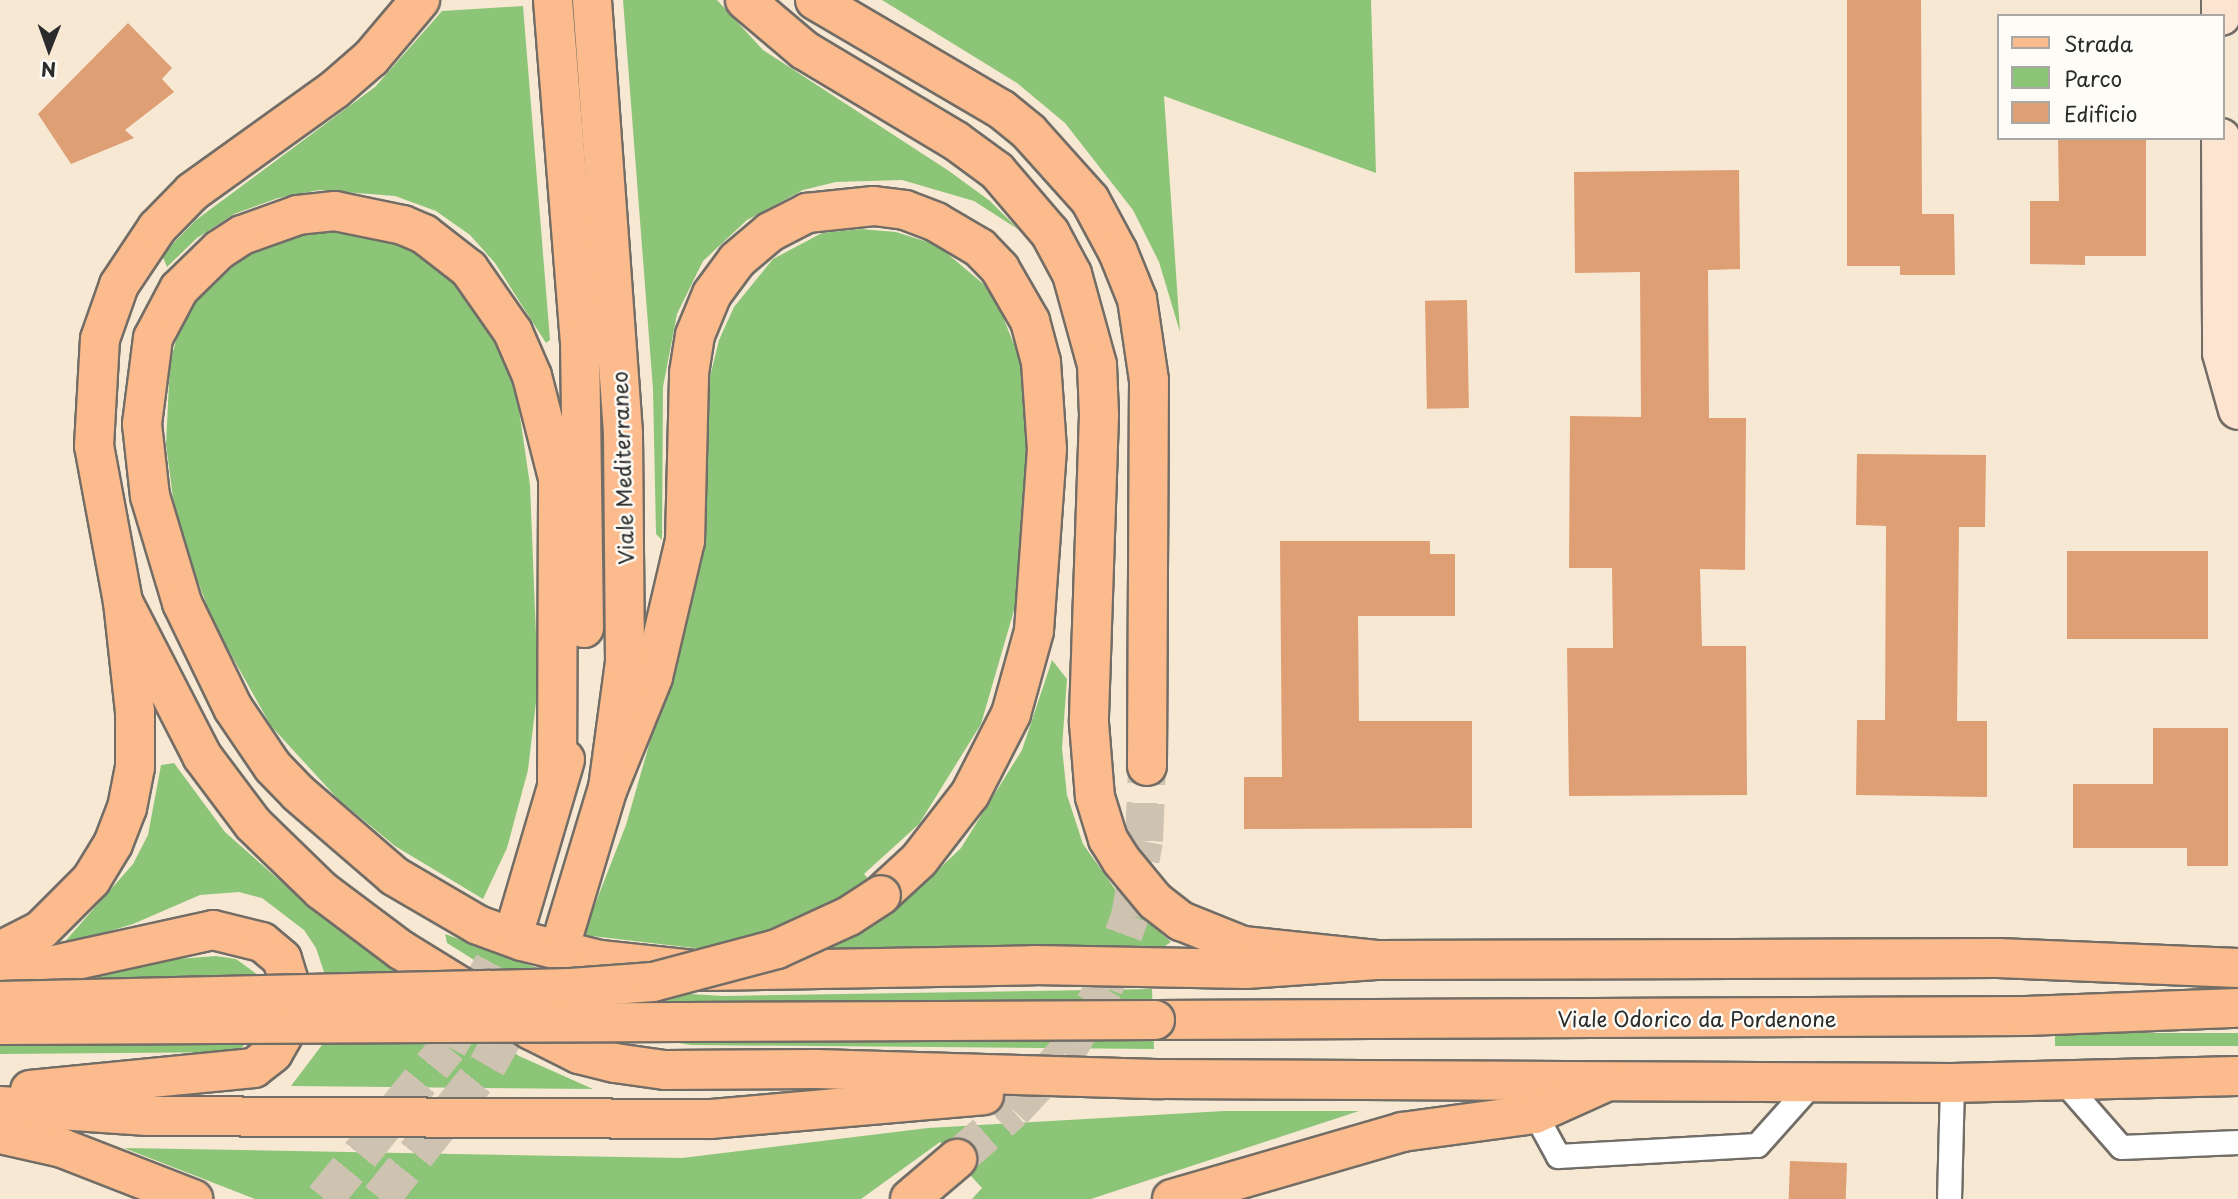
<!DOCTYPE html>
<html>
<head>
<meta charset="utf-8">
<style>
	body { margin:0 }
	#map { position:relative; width:2238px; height:1199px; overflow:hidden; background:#f7e8d3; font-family:"Playpen Sans",sans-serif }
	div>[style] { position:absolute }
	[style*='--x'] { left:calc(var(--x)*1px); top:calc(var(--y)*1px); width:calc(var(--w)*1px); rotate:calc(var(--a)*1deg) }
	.green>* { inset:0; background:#8dc578; transform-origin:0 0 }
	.building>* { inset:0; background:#df9f75; transform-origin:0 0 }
	.primary-tunnel>* { height:38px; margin-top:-19px; transform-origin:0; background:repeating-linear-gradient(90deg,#cec2b1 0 38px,transparent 0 57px) }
	.highway-tunnel>* { height:38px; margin-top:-19px; transform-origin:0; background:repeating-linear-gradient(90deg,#cec2b1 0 38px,transparent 0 57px) }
	.roads { filter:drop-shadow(2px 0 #726d66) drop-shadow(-2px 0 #726d66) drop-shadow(0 2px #726d66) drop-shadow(0 -2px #726d66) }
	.lane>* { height:23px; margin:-11.5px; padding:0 11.5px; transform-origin:11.5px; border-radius:11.5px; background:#fff }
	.secondary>* { height:38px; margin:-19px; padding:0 19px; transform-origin:19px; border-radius:19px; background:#fde4d1 }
	.primary>* { height:38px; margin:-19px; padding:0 19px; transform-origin:19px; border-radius:19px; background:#fbbb8c }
	.highway>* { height:38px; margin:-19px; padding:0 19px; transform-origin:19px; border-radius:19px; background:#fbbb8c }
	.bridges { filter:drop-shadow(2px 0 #726d66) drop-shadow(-2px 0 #726d66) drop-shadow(0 2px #726d66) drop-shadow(0 -2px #726d66) }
	.primary-bridge>* { height:38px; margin:-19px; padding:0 19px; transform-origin:19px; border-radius:19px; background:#fbbb8c }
	.highway-bridge>* { height:38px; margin:-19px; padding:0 19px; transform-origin:19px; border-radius:19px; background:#fbbb8c }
	span { translate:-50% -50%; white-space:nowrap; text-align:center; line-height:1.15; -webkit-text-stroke:5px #fdfcf7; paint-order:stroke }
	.street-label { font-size:21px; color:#2b2b2b }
	.legend { position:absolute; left:1997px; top:14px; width:228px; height:126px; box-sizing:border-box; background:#fdfcf7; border:2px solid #a9a8a5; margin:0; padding:9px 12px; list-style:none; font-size:21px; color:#2b2b2b }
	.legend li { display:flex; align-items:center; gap:14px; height:35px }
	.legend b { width:35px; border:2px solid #a9a8a5 }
	.north { position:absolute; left:14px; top:14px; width:70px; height:70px; -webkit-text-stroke:5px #fdfcf7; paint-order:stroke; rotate:181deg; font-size:19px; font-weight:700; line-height:28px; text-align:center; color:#2b2b2b }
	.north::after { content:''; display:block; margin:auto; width:24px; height:32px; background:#2b2b2b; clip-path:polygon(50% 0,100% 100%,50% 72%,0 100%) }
</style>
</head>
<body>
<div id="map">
	<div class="green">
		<div style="clip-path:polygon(623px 0,717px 0,763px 50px,949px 171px,990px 201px,1019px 230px,974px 201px,902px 180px,836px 182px,803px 190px,747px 220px,703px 261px,677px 314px,663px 387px,662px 540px,656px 534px,653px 389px)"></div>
		<div style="clip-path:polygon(882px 0,1371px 0,1376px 173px,1164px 96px,1180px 332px,1159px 262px,1133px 210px,1065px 123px,1017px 83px)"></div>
		<div style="clip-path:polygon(523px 6px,550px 340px,546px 343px,495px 263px,470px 235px,436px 211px,395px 196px,319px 190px,278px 198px,234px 214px,197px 238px,167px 267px,162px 255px,196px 220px,375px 87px,442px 11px)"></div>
		<div style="clip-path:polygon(861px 229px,896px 232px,937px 245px,993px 292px,1023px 367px,1028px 421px,1017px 600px,981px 724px,919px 824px,864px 874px,896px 910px,961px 848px,1022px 750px,1052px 660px,1067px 679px,1062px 748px,1067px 795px,1083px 844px,1122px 899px,1171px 942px,1162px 948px,728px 952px,583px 935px,626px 825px,693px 592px,705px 521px,710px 377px,719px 340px,734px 307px,773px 259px,822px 233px)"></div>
		<div style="clip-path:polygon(343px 230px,414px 250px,445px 272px,493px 333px,511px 374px,519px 410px,530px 485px,538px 685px,528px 770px,507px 848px,483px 899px,395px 846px,338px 799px,271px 726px,214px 624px,184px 545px,173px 498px,166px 444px,170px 363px,179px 330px,195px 303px,242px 258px,306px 233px)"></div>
		<div style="clip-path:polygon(174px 763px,225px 832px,303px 901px,519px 1056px,593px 1089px,291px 1086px,325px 1041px,328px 984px,316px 948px,304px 930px,262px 898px,239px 892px,200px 895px,133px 924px,61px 946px,133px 864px,148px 835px,161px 765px)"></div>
		<div style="clip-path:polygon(445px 934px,551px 973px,659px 992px,723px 996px,1152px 989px,1154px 1049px,691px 1045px,636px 1036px,546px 1005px,447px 943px)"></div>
		<div style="clip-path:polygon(216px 956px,236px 959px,262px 978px,261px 1029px,237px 1052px,0 1054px,0 993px,26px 993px,164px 960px)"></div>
		<div style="left:2238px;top:1033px;width:13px;height:183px;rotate:90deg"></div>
		<div style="clip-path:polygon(1224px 1111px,1359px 1111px,1091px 1199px,972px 1199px,982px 1188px,940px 1142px,861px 1199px,255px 1199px,124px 1148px,682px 1158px,928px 1128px)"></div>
	</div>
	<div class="building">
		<div style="clip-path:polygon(1847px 0,1921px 0,1922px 214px,1954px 214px,1955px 275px,1900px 275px,1900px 266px,1847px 266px)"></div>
		<div style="clip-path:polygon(128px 23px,172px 68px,162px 79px,174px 92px,125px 130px,134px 138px,71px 164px,38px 114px)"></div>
		<div style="clip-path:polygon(2058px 138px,2146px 138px,2146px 256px,2085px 256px,2085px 265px,2030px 264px,2030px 201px,2059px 201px)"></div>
		<div style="clip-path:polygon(1739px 170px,1740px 269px,1708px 270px,1709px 418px,1746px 418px,1745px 570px,1700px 569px,1702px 646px,1746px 646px,1747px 795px,1569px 796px,1567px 648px,1613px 648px,1612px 568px,1569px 568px,1570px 416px,1641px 417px,1640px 272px,1575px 273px,1574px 172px)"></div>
		<div style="left:1467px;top:300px;width:108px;height:42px;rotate:89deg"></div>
		<div style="clip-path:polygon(1857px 454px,1986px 455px,1985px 527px,1959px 527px,1957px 721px,1987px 721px,1987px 797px,1856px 795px,1857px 720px,1885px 720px,1886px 526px,1856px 525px)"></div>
		<div style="clip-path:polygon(1280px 541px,1430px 541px,1430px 554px,1455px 554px,1455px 616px,1358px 616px,1359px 721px,1472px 721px,1472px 828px,1244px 829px,1244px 777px,1282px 777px)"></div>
		<div style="left:2067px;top:551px;width:141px;height:88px"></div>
		<div style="clip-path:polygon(2153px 728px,2228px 728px,2228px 866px,2187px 866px,2187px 848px,2073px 848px,2073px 784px,2153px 784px)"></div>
		<div style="left:1790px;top:1161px;width:57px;height:38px;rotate:2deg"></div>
	</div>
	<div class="primary-tunnel">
		<div style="--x:957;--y:1159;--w:74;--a:-41.2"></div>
		<div style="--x:1013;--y:1110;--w:76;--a:-47.1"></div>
		<div style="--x:1065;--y:1054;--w:77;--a:-59.4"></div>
		<div style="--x:1104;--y:988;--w:77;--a:-70.1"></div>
		<div style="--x:1130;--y:916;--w:76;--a:-79.4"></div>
		<div style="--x:1144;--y:841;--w:75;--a:-87.7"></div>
	</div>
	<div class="highway-tunnel">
		<div style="--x:324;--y:1199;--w:196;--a:-50.8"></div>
		<div style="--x:448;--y:1047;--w:149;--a:-61.5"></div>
		<div style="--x:380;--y:1199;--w:171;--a:-51.2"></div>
		<div style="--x:487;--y:1066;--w:157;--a:-60.2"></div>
	</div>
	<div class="roads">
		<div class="lane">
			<div style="--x:2064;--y:1082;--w:86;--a:48.8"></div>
			<div style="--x:2121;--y:1147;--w:117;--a:-2.4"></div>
			<div style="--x:1535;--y:1114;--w:48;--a:61.3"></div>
			<div style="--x:1558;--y:1156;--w:199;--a:-3.2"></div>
			<div style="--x:1757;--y:1145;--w:86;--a:-48.3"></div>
			<div style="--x:1949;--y:1199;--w:116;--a:-88.5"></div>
		</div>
		<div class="secondary">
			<div style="--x:2221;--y:0;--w:16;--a:90"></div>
			<div style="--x:2221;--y:138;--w:215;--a:89.7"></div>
			<div style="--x:2222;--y:353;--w:59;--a:74.3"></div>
		</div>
		<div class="primary">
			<div style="--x:745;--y:0;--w:77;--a:40.3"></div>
			<div style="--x:804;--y:50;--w:177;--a:30.9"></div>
			<div style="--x:956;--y:141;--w:51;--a:36.2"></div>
			<div style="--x:997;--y:171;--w:82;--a:49.5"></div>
			<div style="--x:1050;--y:233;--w:47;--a:61.8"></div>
			<div style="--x:1072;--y:274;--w:94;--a:74.6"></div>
			<div style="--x:1097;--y:365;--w:50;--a:87.7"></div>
			<div style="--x:1099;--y:415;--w:308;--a:91.9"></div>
			<div style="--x:1089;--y:723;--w:74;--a:85.4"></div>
			<div style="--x:1095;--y:797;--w:44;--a:72.8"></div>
			<div style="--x:1108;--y:839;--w:25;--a:58"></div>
			<div style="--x:1121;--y:860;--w:53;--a:50.3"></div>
			<div style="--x:1155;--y:901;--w:33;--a:38"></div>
			<div style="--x:1181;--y:921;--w:67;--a:22"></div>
			<div style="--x:1243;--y:946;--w:134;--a:6"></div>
			<div style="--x:1376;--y:960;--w:622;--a:-0.18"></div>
			<div style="--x:1998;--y:958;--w:240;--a:2.4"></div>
			<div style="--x:815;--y:0;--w:216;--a:30.4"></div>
			<div style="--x:1001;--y:109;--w:36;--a:39"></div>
			<div style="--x:1029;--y:132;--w:91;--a:48.1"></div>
			<div style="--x:1090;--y:200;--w:59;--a:61.7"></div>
			<div style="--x:1118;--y:252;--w:51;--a:68"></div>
			<div style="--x:1137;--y:299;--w:82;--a:81.6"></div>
			<div style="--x:1149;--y:380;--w:386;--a:90.3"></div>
			<div style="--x:123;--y:602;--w:173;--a:62.8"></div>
			<div style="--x:202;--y:756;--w:85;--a:53.1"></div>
			<div style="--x:253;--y:824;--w:95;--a:44.1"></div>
			<div style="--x:321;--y:890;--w:100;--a:36.9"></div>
			<div style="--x:401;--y:950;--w:153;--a:31.6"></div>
			<div style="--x:531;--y:1030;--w:54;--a:26.6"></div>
			<div style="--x:579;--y:1054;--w:37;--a:14"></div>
			<div style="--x:615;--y:1063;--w:50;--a:8"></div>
			<div style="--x:665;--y:1070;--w:151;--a:-0.4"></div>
			<div style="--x:816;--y:1069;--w:345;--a:1.7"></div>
			<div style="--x:1161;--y:1079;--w:791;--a:0.29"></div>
			<div style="--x:1952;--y:1083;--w:286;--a:-1.4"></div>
			<div style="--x:0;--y:951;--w:46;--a:-27.1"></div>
			<div style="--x:41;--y:930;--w:71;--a:-45"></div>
			<div style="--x:91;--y:880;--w:42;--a:-58.6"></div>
			<div style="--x:113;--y:844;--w:39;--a:-69"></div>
			<div style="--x:127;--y:808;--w:42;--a:-79"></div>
			<div style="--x:135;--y:767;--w:55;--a:-90"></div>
			<div style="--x:135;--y:712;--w:111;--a:-96.2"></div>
			<div style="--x:123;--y:602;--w:159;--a:-100.5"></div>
			<div style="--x:94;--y:446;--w:107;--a:-86.8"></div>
			<div style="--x:100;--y:339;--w:57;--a:-70.6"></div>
			<div style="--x:119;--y:285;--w:69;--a:-56.3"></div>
			<div style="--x:157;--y:228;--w:50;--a:-45.8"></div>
			<div style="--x:192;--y:192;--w:175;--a:-35.7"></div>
			<div style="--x:334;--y:90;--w:49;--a:-40.9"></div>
			<div style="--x:371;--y:58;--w:76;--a:-49.8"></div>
			<div style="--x:0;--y:969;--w:54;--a:-4.2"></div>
			<div style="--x:54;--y:965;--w:163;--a:-12.4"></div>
			<div style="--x:213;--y:930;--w:50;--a:13.8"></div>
			<div style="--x:262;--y:942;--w:26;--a:40"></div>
			<div style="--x:282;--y:959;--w:21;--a:73"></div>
			<div style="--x:288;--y:979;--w:34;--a:85"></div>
			<div style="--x:291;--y:1013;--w:20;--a:108"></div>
			<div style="--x:285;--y:1032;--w:24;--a:120"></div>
			<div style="--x:273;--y:1053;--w:24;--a:142"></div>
			<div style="--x:254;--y:1068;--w:225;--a:174.4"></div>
			<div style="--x:1155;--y:1020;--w:871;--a:-0.26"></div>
			<div style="--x:2026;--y:1016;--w:212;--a:-2.2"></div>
			<div style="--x:0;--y:1106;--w:148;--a:3.9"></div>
			<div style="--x:148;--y:1116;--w:563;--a:0.31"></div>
			<div style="--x:711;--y:1119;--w:274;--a:-5"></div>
			<div style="--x:0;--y:1134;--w:64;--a:12.7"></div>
			<div style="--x:62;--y:1148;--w:141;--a:21.3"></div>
			<div style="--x:910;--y:1199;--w:62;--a:-40.4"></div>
		</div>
		<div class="highway">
			<div style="--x:553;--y:0;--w:341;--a:85.5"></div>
			<div style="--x:580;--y:340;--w:288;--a:89.2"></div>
			<div style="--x:557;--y:784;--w:306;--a:-89.8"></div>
			<div style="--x:558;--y:478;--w:105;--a:-104.3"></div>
			<div style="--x:532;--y:376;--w:48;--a:-113.4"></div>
			<div style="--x:513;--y:332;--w:77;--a:-124.9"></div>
			<div style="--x:469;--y:269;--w:57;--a:-142.1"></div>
			<div style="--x:424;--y:234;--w:23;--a:-157"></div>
			<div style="--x:403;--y:225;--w:69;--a:-168.4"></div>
			<div style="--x:335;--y:211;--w:37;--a:174"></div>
			<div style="--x:298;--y:215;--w:59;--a:160.3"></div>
			<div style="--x:242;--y:235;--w:27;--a:147"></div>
			<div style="--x:219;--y:250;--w:56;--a:135.7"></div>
			<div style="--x:179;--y:289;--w:55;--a:118"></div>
			<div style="--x:153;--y:338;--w:87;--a:97.3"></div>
			<div style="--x:142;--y:424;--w:72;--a:83.7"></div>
			<div style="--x:150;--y:496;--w:112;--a:73.3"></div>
			<div style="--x:182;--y:603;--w:117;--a:64.1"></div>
			<div style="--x:233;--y:708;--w:71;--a:55.9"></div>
			<div style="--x:273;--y:767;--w:36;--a:46"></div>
			<div style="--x:298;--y:793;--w:127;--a:40.8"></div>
			<div style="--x:394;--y:876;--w:97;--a:30.3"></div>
			<div style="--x:478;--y:925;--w:47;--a:20"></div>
			<div style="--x:522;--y:941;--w:80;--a:13.7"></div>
			<div style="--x:600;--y:960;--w:106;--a:6"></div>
			<div style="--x:705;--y:971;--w:329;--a:-1"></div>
			<div style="--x:1034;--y:965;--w:212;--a:1.1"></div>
			<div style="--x:1246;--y:969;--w:130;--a:-4"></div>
			<div style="--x:608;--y:788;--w:120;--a:-67.9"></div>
			<div style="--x:653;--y:677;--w:140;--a:-76.8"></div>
			<div style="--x:685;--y:541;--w:168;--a:-88.6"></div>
			<div style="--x:689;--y:373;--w:38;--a:-81"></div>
			<div style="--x:695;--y:335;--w:44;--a:-67.5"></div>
			<div style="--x:712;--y:294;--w:42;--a:-53.7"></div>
			<div style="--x:737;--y:260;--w:43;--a:-40.3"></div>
			<div style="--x:770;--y:232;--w:42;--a:-27.2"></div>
			<div style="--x:807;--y:213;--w:67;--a:-6"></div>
			<div style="--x:874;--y:206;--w:31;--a:7"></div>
			<div style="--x:905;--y:210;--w:33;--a:21"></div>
			<div style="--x:936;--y:222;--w:51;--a:30.6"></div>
			<div style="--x:980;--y:248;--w:29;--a:46"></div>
			<div style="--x:1000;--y:269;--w:60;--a:60"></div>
			<div style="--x:1030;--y:321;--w:42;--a:75"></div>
			<div style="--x:1041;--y:362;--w:87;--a:86.1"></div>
			<div style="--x:1047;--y:449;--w:182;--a:94.1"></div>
			<div style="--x:1034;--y:631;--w:86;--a:105.5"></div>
			<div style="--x:1011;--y:714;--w:90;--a:117.1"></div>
			<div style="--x:970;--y:794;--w:83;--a:127.7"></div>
			<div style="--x:919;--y:860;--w:52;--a:137.4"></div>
			<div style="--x:519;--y:916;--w:163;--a:-73.6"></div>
			<div style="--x:565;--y:930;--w:148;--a:-73.2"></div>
			<div style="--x:608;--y:788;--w:126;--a:-82.3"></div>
			<div style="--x:625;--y:663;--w:230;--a:-90.5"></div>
			<div style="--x:623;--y:433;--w:434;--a:-94.1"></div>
			<div style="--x:1172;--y:1199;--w:240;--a:-16.2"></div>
			<div style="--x:1402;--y:1132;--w:134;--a:-7.7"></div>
			<div style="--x:1535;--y:1114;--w:78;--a:-24.3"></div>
		</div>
	</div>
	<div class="bridges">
		<div class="primary-bridge">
			<div style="--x:0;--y:1025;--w:1155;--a:-0.25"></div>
		</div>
		<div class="highway-bridge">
			<div style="--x:0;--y:1001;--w:571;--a:-1.3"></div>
			<div style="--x:571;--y:988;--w:82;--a:-4.2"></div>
			<div style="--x:653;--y:982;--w:128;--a:-14.9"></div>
			<div style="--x:777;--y:949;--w:79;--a:-24.6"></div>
			<div style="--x:849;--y:916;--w:38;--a:-33"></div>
		</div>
	</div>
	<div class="street-label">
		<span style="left:622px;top:468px;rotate:-92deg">Viale Mediterraneo</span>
		<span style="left:1697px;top:1018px">Viale Odorico da Pordenone</span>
	</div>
	<ul class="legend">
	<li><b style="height:9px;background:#fbbb8c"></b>Strada</li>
	<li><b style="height:19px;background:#8dc578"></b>Parco</li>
	<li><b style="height:19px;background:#df9f75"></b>Edificio</li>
	</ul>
	<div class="north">N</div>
</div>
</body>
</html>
